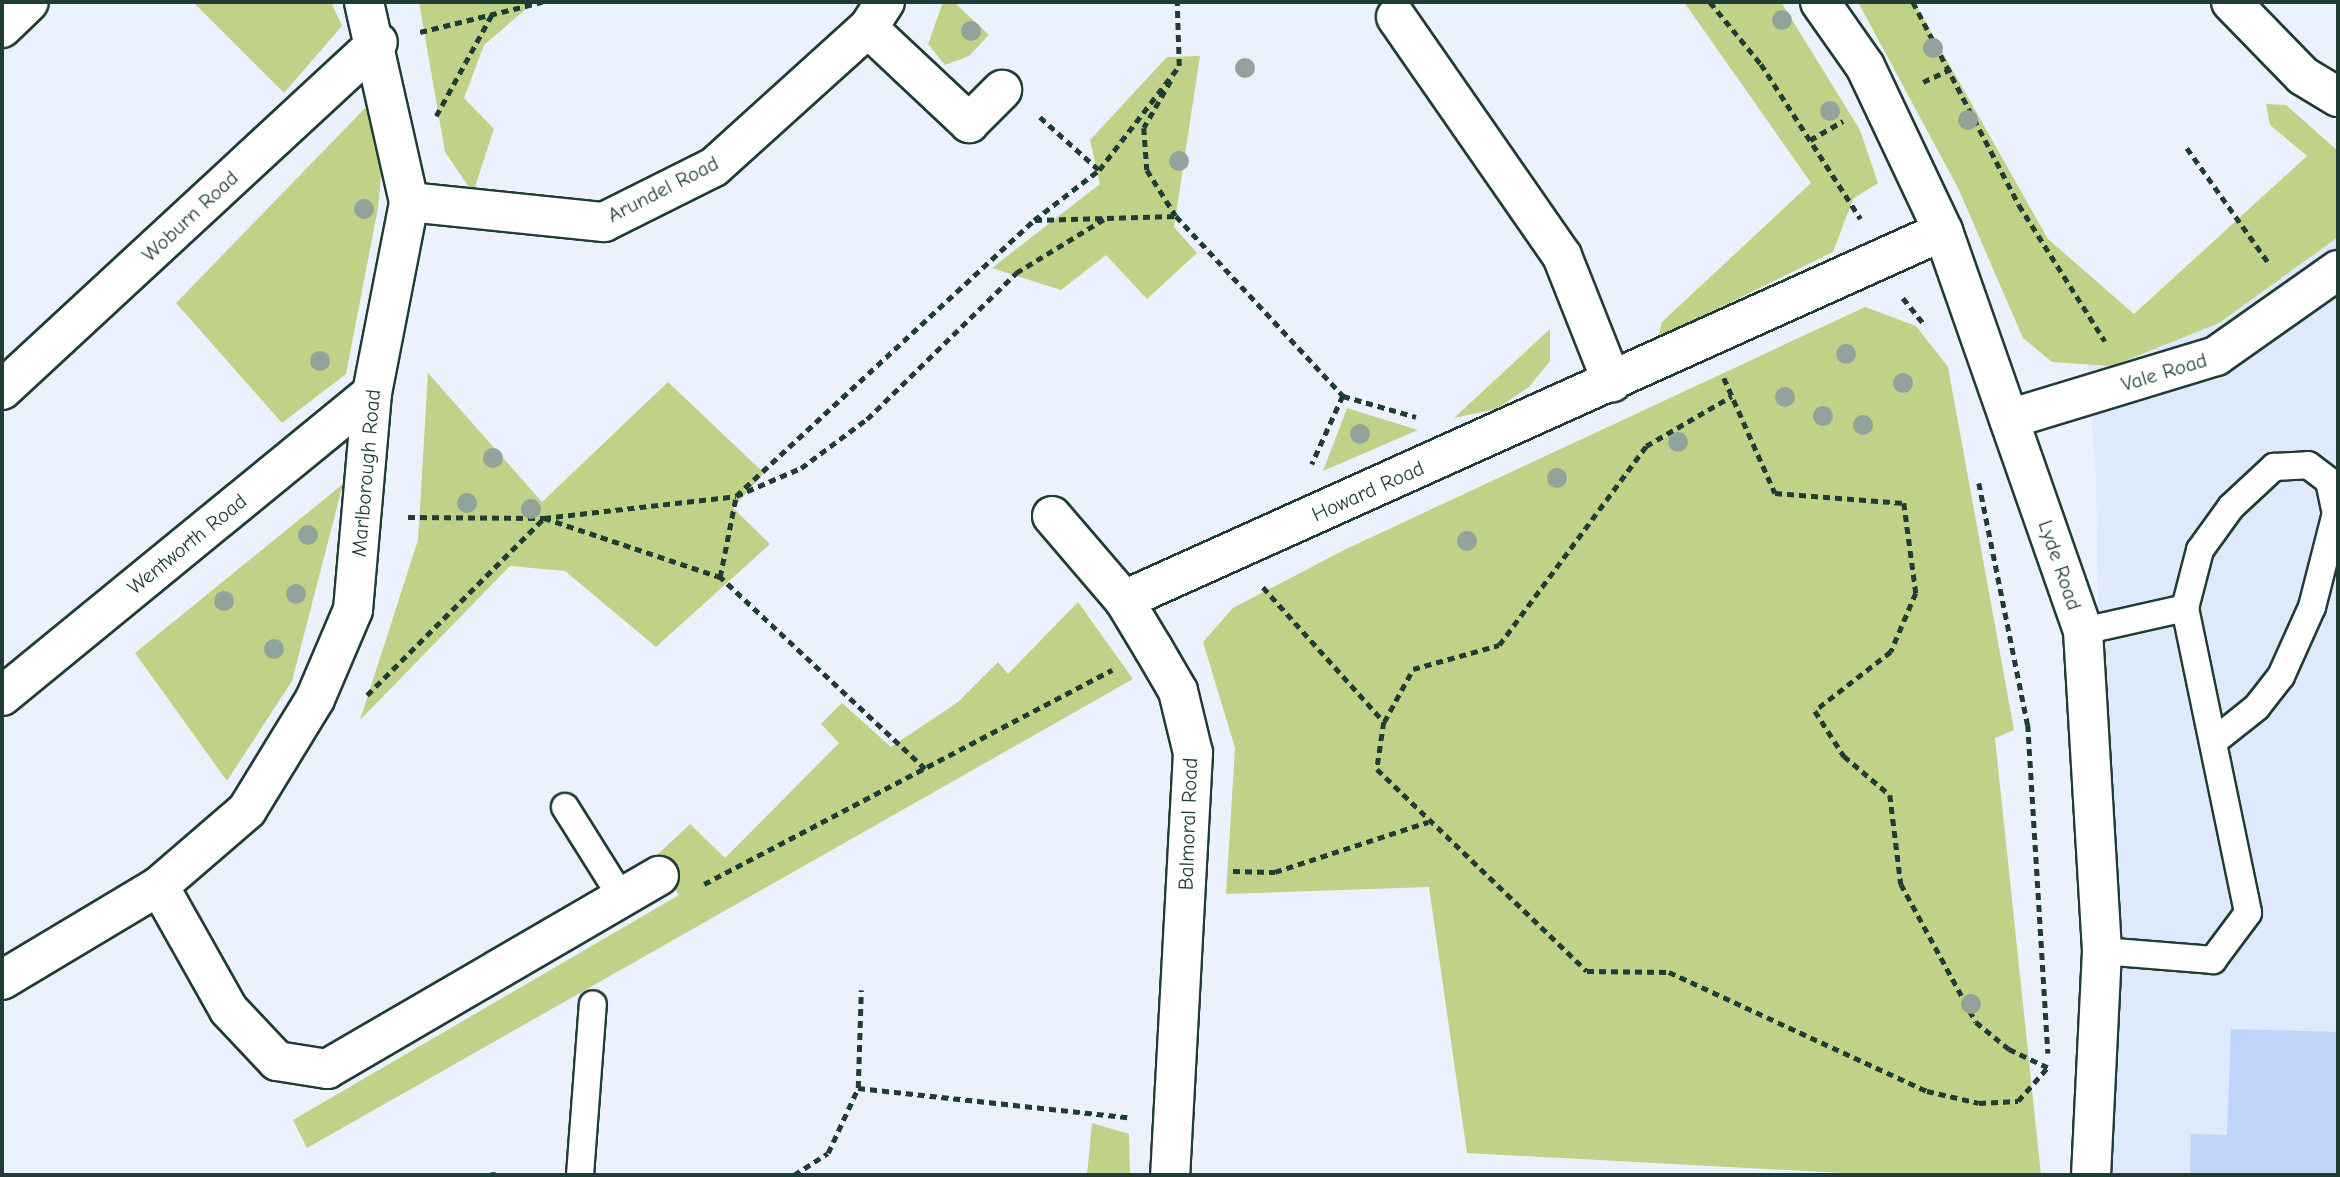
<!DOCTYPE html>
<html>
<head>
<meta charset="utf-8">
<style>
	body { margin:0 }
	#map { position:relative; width:2340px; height:1177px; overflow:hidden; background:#ecf2fd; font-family:"Comic Neue",sans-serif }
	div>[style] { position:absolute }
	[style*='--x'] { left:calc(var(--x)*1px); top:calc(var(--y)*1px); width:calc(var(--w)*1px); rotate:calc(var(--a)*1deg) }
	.built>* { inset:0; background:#dee9fc }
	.green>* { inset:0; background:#bfd287 }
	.building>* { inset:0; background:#bed4f9 }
	.path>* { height:4.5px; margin-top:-2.25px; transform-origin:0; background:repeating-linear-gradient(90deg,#1f3d34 0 7px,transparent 0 12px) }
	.roads { filter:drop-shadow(2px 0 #1f3d34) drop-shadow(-2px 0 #1f3d34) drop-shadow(0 2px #1f3d34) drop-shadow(0 -2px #1f3d34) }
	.lane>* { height:26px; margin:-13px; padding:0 13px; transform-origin:13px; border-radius:13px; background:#fff }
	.street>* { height:38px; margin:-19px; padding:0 19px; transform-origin:19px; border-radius:19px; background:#fff }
	.secondary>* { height:38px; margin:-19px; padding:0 19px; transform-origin:19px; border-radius:19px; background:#fff }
	.trees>* { width:20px; height:20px; margin:-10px; border-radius:50%; background:#91a39a }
	span { translate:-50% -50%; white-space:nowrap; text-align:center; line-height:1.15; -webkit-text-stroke:7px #fff; paint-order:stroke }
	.street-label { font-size:21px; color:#1f3d34 }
	.frame { position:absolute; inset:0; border:4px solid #1f3d34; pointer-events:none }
</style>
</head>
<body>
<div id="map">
	<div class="built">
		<div style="clip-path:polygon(2338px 200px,2338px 1175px,2108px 1175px,2096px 477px,2087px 353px)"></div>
	</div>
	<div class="green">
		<div style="clip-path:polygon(193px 2px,331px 2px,342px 26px,284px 93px)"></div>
		<div style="clip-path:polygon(419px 2px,534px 2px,484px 45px,464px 98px,494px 129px,473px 193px,445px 152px)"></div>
		<div style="clip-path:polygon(943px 2px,954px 2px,989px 35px,969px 56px,945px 65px,928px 44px)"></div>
		<div style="clip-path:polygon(1684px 2px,1781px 2px,1860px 130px,1878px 183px,1853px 199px,1833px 252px,1658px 338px,1662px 322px,1811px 183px)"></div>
		<div style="clip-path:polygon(1858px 2px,1914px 2px,2048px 239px,2134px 314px,2307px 156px,2270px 125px,2266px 104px,2286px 105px,2338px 151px,2338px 237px,2219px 323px,2112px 366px,2052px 362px,2023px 338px,1958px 188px)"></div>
		<div style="clip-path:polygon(1200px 56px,1174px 227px,1197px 253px,1147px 299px,1106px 255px,1061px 290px,992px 268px,1100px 184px,1090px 140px,1167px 57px)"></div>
		<div style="clip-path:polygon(370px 103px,383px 155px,378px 208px,346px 374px,282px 423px,176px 303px)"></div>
		<div style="clip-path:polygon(1865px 307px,1916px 326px,1948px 367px,2014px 730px,1995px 738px,2041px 1175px,1880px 1175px,1467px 1153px,1429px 887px,1226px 894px,1235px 748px,1203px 642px,1233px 608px,1344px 550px)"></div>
		<div style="clip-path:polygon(1550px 329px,1550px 361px,1529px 387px,1496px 409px,1454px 418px)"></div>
		<div style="clip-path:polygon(428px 373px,542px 502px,668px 382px,764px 473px,733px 508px,770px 544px,656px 647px,565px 571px,510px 566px,360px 720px,418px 540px)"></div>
		<div style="clip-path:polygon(1347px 408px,1418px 430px,1323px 471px)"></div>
		<div style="clip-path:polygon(343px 484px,292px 681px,227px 781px,135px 653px)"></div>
		<div style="clip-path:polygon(1078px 602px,1133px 679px,307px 1148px,293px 1120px,679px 895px,654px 858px,690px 824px,725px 858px,839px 743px,821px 724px,842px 703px,891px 747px,958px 702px,998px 662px,1008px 674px)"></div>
		<div style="clip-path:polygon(1092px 1123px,1129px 1134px,1130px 1175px,1087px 1175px)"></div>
	</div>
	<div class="building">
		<div style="clip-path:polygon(2231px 1029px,2338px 1032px,2338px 1175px,2190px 1175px,2191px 1134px,2227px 1135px)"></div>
	</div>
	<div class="path">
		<div style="--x:1710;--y:2;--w:80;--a:50.6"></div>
		<div style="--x:1761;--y:64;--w:184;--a:57.2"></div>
		<div style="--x:1913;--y:2;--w:229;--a:62.4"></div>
		<div style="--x:2019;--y:205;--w:161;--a:57.7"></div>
		<div style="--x:420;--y:32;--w:126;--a:-13.8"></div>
		<div style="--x:1171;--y:81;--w:54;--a:119.9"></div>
		<div style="--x:1144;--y:128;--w:42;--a:85.9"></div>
		<div style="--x:1147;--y:170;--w:54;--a:57.8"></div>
		<div style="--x:1176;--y:216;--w:246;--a:47.1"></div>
		<div style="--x:1343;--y:396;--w:75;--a:114.5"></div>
		<div style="--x:1923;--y:82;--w:31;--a:-25"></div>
		<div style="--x:436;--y:116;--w:116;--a:-61.2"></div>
		<div style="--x:1040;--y:117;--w:79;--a:41.9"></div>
		<div style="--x:1810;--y:140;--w:38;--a:-30"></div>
		<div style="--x:2187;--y:148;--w:140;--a:54.6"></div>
		<div style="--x:1035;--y:220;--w:141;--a:-1.6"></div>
		<div style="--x:1903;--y:298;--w:33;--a:51"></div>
		<div style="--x:1724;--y:378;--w:126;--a:66.1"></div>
		<div style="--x:1775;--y:493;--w:129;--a:4.4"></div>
		<div style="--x:1904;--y:503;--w:91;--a:82.4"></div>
		<div style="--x:1916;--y:593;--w:64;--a:113"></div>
		<div style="--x:1891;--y:652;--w:96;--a:142.2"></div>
		<div style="--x:1815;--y:711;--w:54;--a:57.2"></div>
		<div style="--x:1844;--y:756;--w:60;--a:40.3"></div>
		<div style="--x:1890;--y:795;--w:90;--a:83"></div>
		<div style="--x:1901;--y:884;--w:157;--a:61.5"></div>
		<div style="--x:1976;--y:1022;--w:43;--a:39.3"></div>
		<div style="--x:2009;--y:1049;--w:44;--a:25.4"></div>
		<div style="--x:1343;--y:396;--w:76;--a:16"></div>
		<div style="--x:1979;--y:483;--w:247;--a:78.6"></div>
		<div style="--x:2028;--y:725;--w:329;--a:86.5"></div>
		<div style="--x:408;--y:517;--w:136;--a:0.4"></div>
		<div style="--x:544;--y:518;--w:193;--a:-6.5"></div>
		<div style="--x:736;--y:496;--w:71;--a:-23.3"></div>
		<div style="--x:801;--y:468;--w:82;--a:-36.6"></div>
		<div style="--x:867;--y:419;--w:209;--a:-44.4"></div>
		<div style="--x:1016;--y:273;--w:103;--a:-31.5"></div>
		<div style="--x:1263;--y:587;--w:181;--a:48.1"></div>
		<div style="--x:1384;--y:722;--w:48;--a:98.5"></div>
		<div style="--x:1377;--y:769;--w:291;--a:43.9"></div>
		<div style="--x:1587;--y:971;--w:82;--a:0.7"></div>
		<div style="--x:1669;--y:972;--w:284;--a:24.8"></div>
		<div style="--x:1927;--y:1091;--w:53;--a:13"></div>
		<div style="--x:1979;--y:1103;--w:39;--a:-3"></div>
		<div style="--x:2018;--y:1101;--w:45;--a:-48.6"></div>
		<div style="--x:367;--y:695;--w:250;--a:-45"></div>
		<div style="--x:544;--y:518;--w:186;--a:18.5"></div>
		<div style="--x:1384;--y:722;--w:60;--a:-61.3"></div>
		<div style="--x:1413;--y:669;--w:89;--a:-15.6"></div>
		<div style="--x:1499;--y:645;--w:247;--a:-53.5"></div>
		<div style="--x:1646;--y:446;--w:99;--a:-30.2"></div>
		<div style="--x:925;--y:769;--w:281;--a:-136.9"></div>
		<div style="--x:720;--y:577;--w:83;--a:-78.8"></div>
		<div style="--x:736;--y:496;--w:406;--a:-42.8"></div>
		<div style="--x:1034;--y:220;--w:82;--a:-37.6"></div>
		<div style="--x:1099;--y:170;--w:131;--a:-52.4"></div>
		<div style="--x:1179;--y:66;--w:64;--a:-91.8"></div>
		<div style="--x:1233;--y:871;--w:42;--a:1.4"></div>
		<div style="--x:1275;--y:872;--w:161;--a:-18.1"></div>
		<div style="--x:704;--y:884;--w:461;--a:-27.7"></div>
		<div style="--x:858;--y:1088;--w:271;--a:6.2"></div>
		<div style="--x:493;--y:1175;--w:3;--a:-90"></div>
		<div style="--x:794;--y:1175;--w:40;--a:-32.9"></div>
		<div style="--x:828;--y:1153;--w:72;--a:-65.2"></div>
		<div style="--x:858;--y:1088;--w:98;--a:-88.2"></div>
	</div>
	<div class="roads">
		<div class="lane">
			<div style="--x:2185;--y:608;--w:60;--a:-75.5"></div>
			<div style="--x:2200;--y:550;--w:53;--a:-54.2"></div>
			<div style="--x:2231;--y:507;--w:59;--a:-42.9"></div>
			<div style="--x:2274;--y:467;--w:34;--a:-3"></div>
			<div style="--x:2308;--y:465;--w:26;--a:37"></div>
			<div style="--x:2329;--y:481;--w:33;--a:78"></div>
			<div style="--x:2336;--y:513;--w:97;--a:104.3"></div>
			<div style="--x:2312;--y:607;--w:76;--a:114.2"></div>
			<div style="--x:2281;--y:676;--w:39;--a:128"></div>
			<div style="--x:2257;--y:707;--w:56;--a:141.5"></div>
			<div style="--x:2083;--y:631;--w:105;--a:-12.7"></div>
			<div style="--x:2185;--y:608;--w:311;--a:78.3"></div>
			<div style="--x:2248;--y:913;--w:59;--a:126.7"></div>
			<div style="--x:2213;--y:960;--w:111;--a:-175.4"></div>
			<div style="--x:565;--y:807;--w:107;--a:57.9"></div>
			<div style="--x:580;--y:1175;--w:171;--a:-85.7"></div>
		</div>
		<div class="street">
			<div style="--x:2231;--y:2;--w:103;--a:45.8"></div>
			<div style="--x:2303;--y:76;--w:41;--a:31"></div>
			<div style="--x:1396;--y:17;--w:291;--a:55.2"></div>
			<div style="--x:1562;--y:256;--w:136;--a:68.4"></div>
			<div style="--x:2;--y:28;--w:37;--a:-44"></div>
			<div style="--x:868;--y:28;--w:139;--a:43.2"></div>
			<div style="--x:969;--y:123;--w:47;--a:-45"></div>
			<div style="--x:409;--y:202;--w:196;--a:5.9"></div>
			<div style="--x:604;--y:222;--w:123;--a:-26.6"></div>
			<div style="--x:714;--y:167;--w:207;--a:-42.1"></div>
			<div style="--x:868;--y:28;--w:31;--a:-57"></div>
			<div style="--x:2;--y:390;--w:512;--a:-42.79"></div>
			<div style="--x:2009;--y:419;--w:216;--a:-16.9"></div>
			<div style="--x:2216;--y:356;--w:149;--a:-35.2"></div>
			<div style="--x:1052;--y:516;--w:111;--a:49.4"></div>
			<div style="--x:1124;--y:600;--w:56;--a:58.9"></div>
			<div style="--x:1153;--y:648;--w:50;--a:59.8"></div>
			<div style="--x:1178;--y:691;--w:64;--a:76.4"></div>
			<div style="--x:1193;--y:753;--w:423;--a:93.1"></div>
			<div style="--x:1124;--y:600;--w:898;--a:-24.25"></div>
			<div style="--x:2;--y:696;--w:478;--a:-39.3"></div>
			<div style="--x:159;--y:886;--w:142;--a:60.6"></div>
			<div style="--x:229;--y:1010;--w:70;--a:46.7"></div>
			<div style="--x:277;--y:1061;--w:51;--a:9.1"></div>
			<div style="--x:327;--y:1069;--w:384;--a:-30.2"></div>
			<div style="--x:2;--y:980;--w:183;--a:-30.9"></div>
			<div style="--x:159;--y:886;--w:116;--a:-40.8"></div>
			<div style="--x:247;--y:810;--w:130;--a:-58.5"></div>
			<div style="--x:315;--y:699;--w:97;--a:-66.9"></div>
			<div style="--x:353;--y:610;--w:218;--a:-85"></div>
			<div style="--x:372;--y:393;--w:195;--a:-79"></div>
			<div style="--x:409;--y:202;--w:205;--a:-102.7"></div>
		</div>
		<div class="secondary">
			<div style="--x:1820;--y:2;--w:78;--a:54.9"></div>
			<div style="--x:1865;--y:66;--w:183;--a:64.7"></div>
			<div style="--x:1943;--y:231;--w:424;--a:70.7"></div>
			<div style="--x:2083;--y:631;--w:321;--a:86.6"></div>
			<div style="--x:2102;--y:951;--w:224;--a:92.8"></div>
		</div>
	</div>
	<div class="trees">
		<div style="left:1782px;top:20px"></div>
		<div style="left:971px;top:31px"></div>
		<div style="left:1933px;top:48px"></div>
		<div style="left:1245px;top:68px"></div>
		<div style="left:1830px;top:111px"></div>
		<div style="left:1968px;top:120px"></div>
		<div style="left:1179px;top:161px"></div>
		<div style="left:364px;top:209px"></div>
		<div style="left:1846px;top:354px"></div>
		<div style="left:320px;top:361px"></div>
		<div style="left:1903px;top:383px"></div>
		<div style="left:1785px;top:397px"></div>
		<div style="left:1823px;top:416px"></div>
		<div style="left:1863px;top:425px"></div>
		<div style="left:1360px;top:434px"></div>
		<div style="left:1678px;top:442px"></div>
		<div style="left:493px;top:458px"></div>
		<div style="left:1557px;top:478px"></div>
		<div style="left:467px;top:503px"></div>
		<div style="left:531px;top:509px"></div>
		<div style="left:308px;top:535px"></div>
		<div style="left:1467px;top:541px"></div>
		<div style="left:296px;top:594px"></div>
		<div style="left:224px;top:601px"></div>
		<div style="left:274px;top:649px"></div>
		<div style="left:1971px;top:1004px"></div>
	</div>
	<div class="street-label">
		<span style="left:663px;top:189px;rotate:-27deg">Arundel Road</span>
		<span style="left:190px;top:216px;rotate:-43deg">Woburn Road</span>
		<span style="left:2164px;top:372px;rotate:-17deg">Vale Road</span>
		<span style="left:366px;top:473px;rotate:-85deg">Marlborough Road</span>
		<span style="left:1368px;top:491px;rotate:-24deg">Howard Road</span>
		<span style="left:187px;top:544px;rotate:-39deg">Wentworth Road</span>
		<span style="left:2060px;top:565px;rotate:71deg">Lyde Road</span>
		<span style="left:1188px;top:824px;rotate:-88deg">Balmoral Road</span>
	</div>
	<div class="frame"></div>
</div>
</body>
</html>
